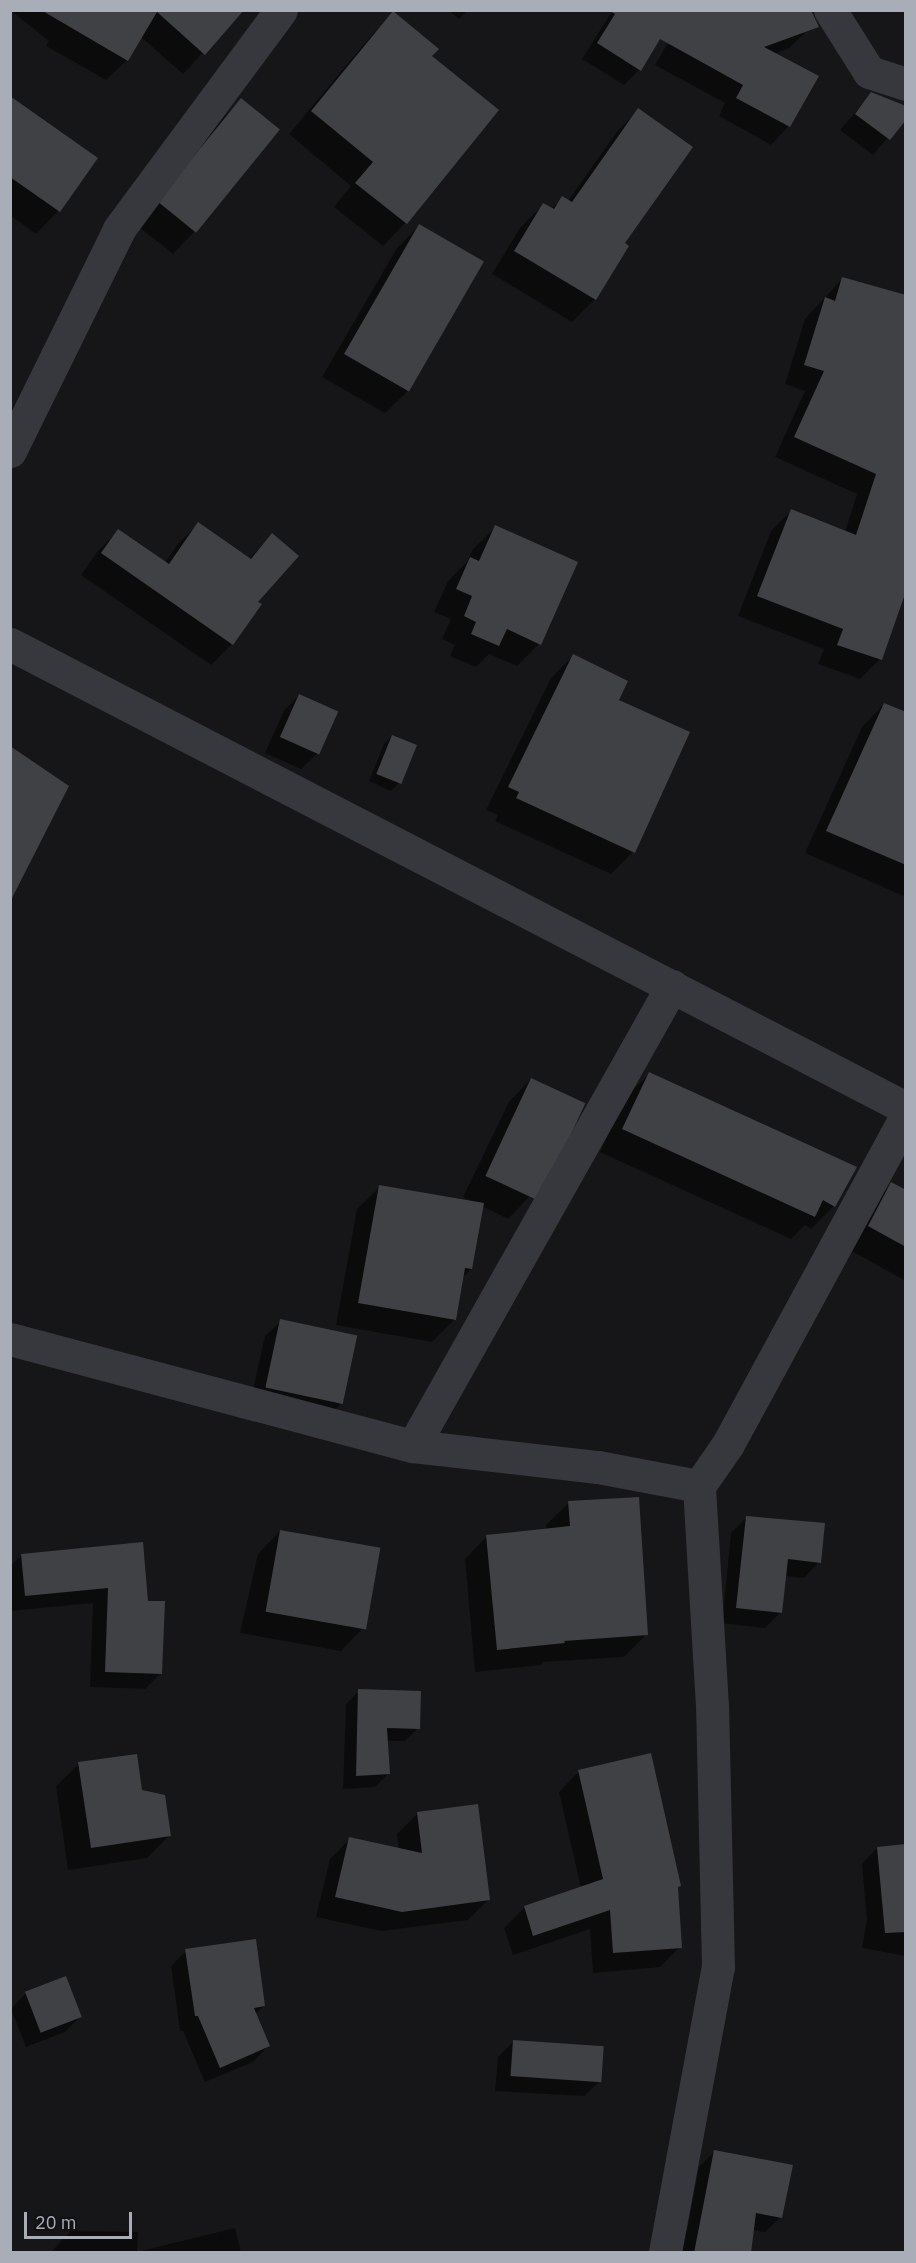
<!DOCTYPE html>
<html>
<head>
<meta charset="utf-8">
<style>
	body { margin:0 }
	#map { position:relative; width:916px; height:2263px; overflow:hidden; background:#161618; font-family:"IBM Plex Sans",sans-serif }
	div>[style] { position:absolute }
	[style*='--x'] { left:calc(var(--x)*1px); top:calc(var(--y)*1px); width:calc(var(--w)*1px); rotate:calc(var(--a)*1deg) }
	.shadow>* { inset:0; background:#0007 }
	.building>* { inset:0; background:#404145; transform-origin:0 0 }
	.minor>* { height:33px; margin:-16.5px; padding:0 16.5px; transform-origin:16.5px; border-radius:16.5px; background:#37383d }
	.tertiary>* { height:33px; margin:-16.5px; padding:0 16.5px; transform-origin:16.5px; border-radius:16.5px; background:#37383d }
	span { translate:-50% -50%; white-space:nowrap; text-align:center; line-height:1.15; -webkit-text-stroke:4.5px #111113; paint-order:stroke }
	.frame { position:absolute; inset:0; border:12px solid #a8adb8; pointer-events:none }
	.scale { position:absolute; left:24px; top:2212px; width:108px; height:27px; box-sizing:border-box; border:3px solid #a8adb8; border-top:0; padding-left:8px; font-size:18px; line-height:21px; white-space:nowrap; color:#a8adb8; -webkit-text-stroke:4px #111113; paint-order:stroke }
</style>
</head>
<body>
<div id="map">
	<div class="shadow">
		<div style="clip-path:polygon(10px 10px,242px 10px,183px 74px,141px 37px,127px 60px,106px 80px,46px 46px,49px 41px)"></div>
		<div style="clip-path:polygon(448px 10px,468px 10px,459px 19px)"></div>
		<div style="clip-path:polygon(613px 10px,658px 10px,639px 70px,624px 85px,582px 59px)"></div>
		<div style="clip-path:polygon(687px 10px,808px 30px,789px 48px,774px 54px,817px 77px,789px 126px,771px 145px,719px 116px,725px 103px,655px 65px)"></div>
		<div style="clip-path:polygon(393px 13px,430px 57px,496px 110px,405px 223px,383px 246px,334px 207px,351px 186px,289px 134px,371px 36px)"></div>
		<div style="clip-path:polygon(871px 94px,906px 108px,906px 117px,873px 155px,840px 130px)"></div>
		<div style="clip-path:polygon(241px 100px,278px 130px,195px 231px,173px 254px,139px 227px,219px 122px)"></div>
		<div style="clip-path:polygon(10px 104px,96px 158px,58px 211px,36px 234px,10px 215px)"></div>
		<div style="clip-path:polygon(638px 110px,623px 244px,627px 246px,595px 299px,572px 322px,492px 274px,520px 228px,543px 205px,551px 209px,562px 198px,568px 201px,616px 133px)"></div>
		<div style="clip-path:polygon(419px 226px,408px 391px,385px 413px,322px 377px,397px 248px)"></div>
		<div style="clip-path:polygon(842px 279px,892px 440px,880px 659px,860px 679px,818px 664px,824px 649px,738px 616px,771px 531px,791px 511px,845px 532px,857px 494px,775px 457px,805px 391px,785px 384px,805px 319px)"></div>
		<div style="clip-path:polygon(198px 524px,249px 559px,272px 535px,256px 602px,232px 644px,211px 665px,81px 575px,97px 552px,118px 531px,165px 563px,177px 545px)"></div>
		<div style="clip-path:polygon(496px 527px,539px 644px,517px 666px,489px 654px,476px 667px,450px 656px,455px 645px,442px 639px,451px 619px,434px 612px,448px 581px,467px 562px,473px 549px)"></div>
		<div style="clip-path:polygon(573px 656px,617px 701px,633px 852px,611px 874px,495px 821px,498px 815px,486px 810px,551px 678px)"></div>
		<div style="clip-path:polygon(299px 695px,317px 754px,301px 769px,265px 753px,284px 711px)"></div>
		<div style="clip-path:polygon(884px 704px,906px 714px,906px 897px,805px 853px,862px 727px)"></div>
		<div style="clip-path:polygon(392px 736px,399px 783px,391px 791px,369px 781px,384px 744px)"></div>
		<div style="clip-path:polygon(649px 1074px,855px 1168px,834px 1206px,811px 1229px,805px 1225px,791px 1239px,600px 1152px,626px 1096px)"></div>
		<div style="clip-path:polygon(531px 1079px,530px 1196px,508px 1219px,482px 1206px,471px 1269px,462px 1278px,455px 1319px,432px 1342px,336px 1325px,357px 1209px,380px 1187px,473px 1202px,463px 1197px,509px 1102px)"></div>
		<div style="clip-path:polygon(892px 1184px,906px 1192px,906px 1281px,846px 1248px,869px 1207px)"></div>
		<div style="clip-path:polygon(281px 1321px,340px 1405px,325px 1421px,250px 1403px,265px 1336px)"></div>
		<div style="clip-path:polygon(569px 1503px,647px 1634px,624px 1657px,543px 1662px,541px 1665px,475px 1672px,465px 1559px,487px 1536px,547px 1530px,546px 1525px)"></div>
		<div style="clip-path:polygon(747px 1517px,819px 1562px,804px 1578px,784px 1576px,781px 1612px,765px 1628px,722px 1623px,731px 1533px)"></div>
		<div style="clip-path:polygon(280px 1531px,363px 1628px,341px 1651px,240px 1633px,258px 1554px)"></div>
		<div style="clip-path:polygon(22px 1555px,147px 1602px,161px 1673px,145px 1689px,90px 1687px,93px 1603px,10px 1611px,10px 1566px)"></div>
		<div style="clip-path:polygon(359px 1691px,418px 1728px,405px 1741px,386px 1741px,388px 1774px,375px 1787px,343px 1789px,346px 1704px)"></div>
		<div style="clip-path:polygon(79px 1764px,141px 1791px,169px 1836px,147px 1858px,68px 1870px,56px 1786px)"></div>
		<div style="clip-path:polygon(579px 1771px,680px 1885px,677px 1888px,680px 1947px,660px 1967px,593px 1973px,590px 1929px,513px 1955px,504px 1928px,524px 1908px,581px 1888px,559px 1792px)"></div>
		<div style="clip-path:polygon(417px 1814px,489px 1899px,468px 1920px,381px 1931px,316px 1917px,330px 1859px,350px 1839px,399px 1850px,397px 1834px)"></div>
		<div style="clip-path:polygon(906px 1845px,906px 1956px,862px 1948px,867px 1919px,862px 1864px,877px 1848px)"></div>
		<div style="clip-path:polygon(186px 1951px,264px 2006px,255px 2014px,268px 2046px,253px 2062px,205px 2082px,183px 2031px,180px 2031px,171px 1966px)"></div>
		<div style="clip-path:polygon(26px 1993px,80px 2017px,65px 2032px,26px 2047px,11px 2009px)"></div>
		<div style="clip-path:polygon(513px 2042px,600px 2081px,584px 2096px,495px 2091px,498px 2057px)"></div>
		<div style="clip-path:polygon(715px 2151px,781px 2217px,765px 2232px,753px 2230px,750px 2252px,672px 2252px,674px 2244px,687px 2231px,699px 2167px)"></div>
		<div style="clip-path:polygon(235px 2228px,241px 2252px,51px 2252px,71px 2231px,138px 2232px,137px 2252px)"></div>
	</div>
	<div class="building">
		<div style="clip-path:polygon(41px 10px,244px 10px,205px 55px,157px 12px,128px 61px)"></div>
		<div style="clip-path:polygon(608px 10px,811px 10px,819px 27px,764px 47px,819px 76px,790px 127px,736px 98px,743px 85px,660px 39px,641px 71px,597px 43px,615px 14px)"></div>
		<div style="clip-path:polygon(393px 11px,439px 49px,432px 56px,499px 110px,407px 224px,355px 183px,373px 162px,311px 111px)"></div>
		<div style="clip-path:polygon(871px 92px,906px 106px,906px 120px,890px 140px,855px 114px)"></div>
		<div style="clip-path:polygon(10px 96px,98px 158px,60px 212px,10px 177px)"></div>
		<div style="left:241px;top:98px;width:50px;height:133px;rotate:39deg"></div>
		<div style="clip-path:polygon(638px 108px,693px 147px,625px 243px,629px 246px,596px 300px,514px 251px,543px 203px,554px 209px,562px 196px,572px 202px)"></div>
		<div style="left:419px;top:224px;width:75px;height:150px;rotate:30deg"></div>
		<div style="clip-path:polygon(842px 277px,906px 295px,906px 591px,882px 660px,837px 645px,843px 629px,757px 596px,791px 509px,856px 535px,876px 474px,794px 437px,824px 371px,804px 365px,825px 297px,835px 301px)"></div>
		<div style="clip-path:polygon(198px 522px,251px 559px,272px 533px,299px 556px,258px 602px,262px 604px,233px 645px,101px 553px,118px 529px,169px 564px)"></div>
		<div style="clip-path:polygon(495px 525px,578px 562px,541px 645px,507px 629px,499px 646px,471px 634px,476px 622px,464px 616px,472px 596px,456px 589px,470px 557px,479px 561px)"></div>
		<div style="clip-path:polygon(573px 654px,628px 681px,619px 700px,690px 732px,635px 853px,516px 798px,519px 792px,508px 787px)"></div>
		<div style="left:299px;top:694px;width:43px;height:47px;rotate:24deg"></div>
		<div style="clip-path:polygon(884px 703px,906px 712px,906px 865px,826px 831px)"></div>
		<div style="left:392px;top:735px;width:27px;height:42px;rotate:22deg"></div>
		<div style="clip-path:polygon(10px 746px,69px 786px,10px 902px)"></div>
		<div style="clip-path:polygon(649px 1072px,857px 1167px,835px 1207px,823px 1200px,815px 1217px,622px 1129px)"></div>
		<div style="left:531px;top:1078px;width:60px;height:108px;rotate:25deg"></div>
		<div style="clip-path:polygon(891px 1182px,906px 1190px,906px 1247px,868px 1226px)"></div>
		<div style="clip-path:polygon(379px 1185px,484px 1203px,472px 1269px,465px 1268px,456px 1320px,358px 1303px)"></div>
		<div style="left:280px;top:1319px;width:79px;height:70px;rotate:12deg"></div>
		<div style="clip-path:polygon(639px 1497px,648px 1635px,564px 1641px,565px 1643px,497px 1650px,486px 1535px,570px 1526px,568px 1501px)"></div>
		<div style="clip-path:polygon(746px 1516px,825px 1523px,821px 1563px,788px 1559px,782px 1613px,736px 1608px)"></div>
		<div style="left:280px;top:1530px;width:102px;height:83px;rotate:10deg"></div>
		<div style="clip-path:polygon(143px 1542px,148px 1601px,165px 1601px,162px 1674px,105px 1672px,108px 1588px,25px 1596px,21px 1554px)"></div>
		<div style="clip-path:polygon(358px 1689px,421px 1691px,420px 1729px,387px 1728px,390px 1774px,356px 1776px)"></div>
		<div style="clip-path:polygon(651px 1753px,681px 1886px,678px 1887px,682px 1948px,613px 1953px,610px 1910px,533px 1936px,524px 1906px,603px 1879px,578px 1770px)"></div>
		<div style="clip-path:polygon(137px 1754px,142px 1790px,165px 1795px,171px 1836px,91px 1848px,78px 1762px)"></div>
		<div style="clip-path:polygon(478px 1804px,490px 1900px,402px 1912px,335px 1897px,349px 1837px,422px 1853px,417px 1812px)"></div>
		<div style="clip-path:polygon(906px 1844px,906px 1932px,885px 1933px,877px 1847px)"></div>
		<div style="clip-path:polygon(256px 1939px,265px 2006px,254px 2008px,270px 2046px,220px 2068px,198px 2016px,195px 2016px,185px 1949px)"></div>
		<div style="left:66px;top:1976px;width:44px;height:44px;rotate:69deg"></div>
		<div style="left:513px;top:2040px;width:91px;height:36px;rotate:4deg"></div>
		<div style="clip-path:polygon(714px 2150px,793px 2165px,782px 2218px,756px 2213px,751px 2253px,694px 2253px)"></div>
	</div>
	<div class="minor">
		<div style="--x:830;--y:10;--w:73;--a:57.8"></div>
		<div style="--x:869;--y:72;--w:39;--a:18"></div>
		<div style="--x:10;--y:451;--w:247;--a:-63.8"></div>
		<div style="--x:119;--y:229;--w:272;--a:-53.5"></div>
		<div style="--x:10;--y:1339;--w:417;--a:14.9"></div>
		<div style="--x:413;--y:1446;--w:186;--a:6.5"></div>
		<div style="--x:598;--y:1467;--w:103;--a:10.7"></div>
		<div style="--x:413;--y:1446;--w:528;--a:-60.62"></div>
		<div style="--x:665;--y:2252;--w:290;--a:-79.5"></div>
		<div style="--x:718;--y:1967;--w:261;--a:-91.3"></div>
		<div style="--x:712;--y:1706;--w:220;--a:-93.4"></div>
		<div style="--x:699;--y:1486;--w:51;--a:-55.4"></div>
		<div style="--x:728;--y:1444;--w:373;--a:-61.5"></div>
	</div>
	<div class="tertiary">
		<div style="--x:10;--y:644;--w:1009;--a:27.38"></div>
	</div>
	<div class="frame"></div>
	<div class="scale">20 m</div>
</div>
</body>
</html>
